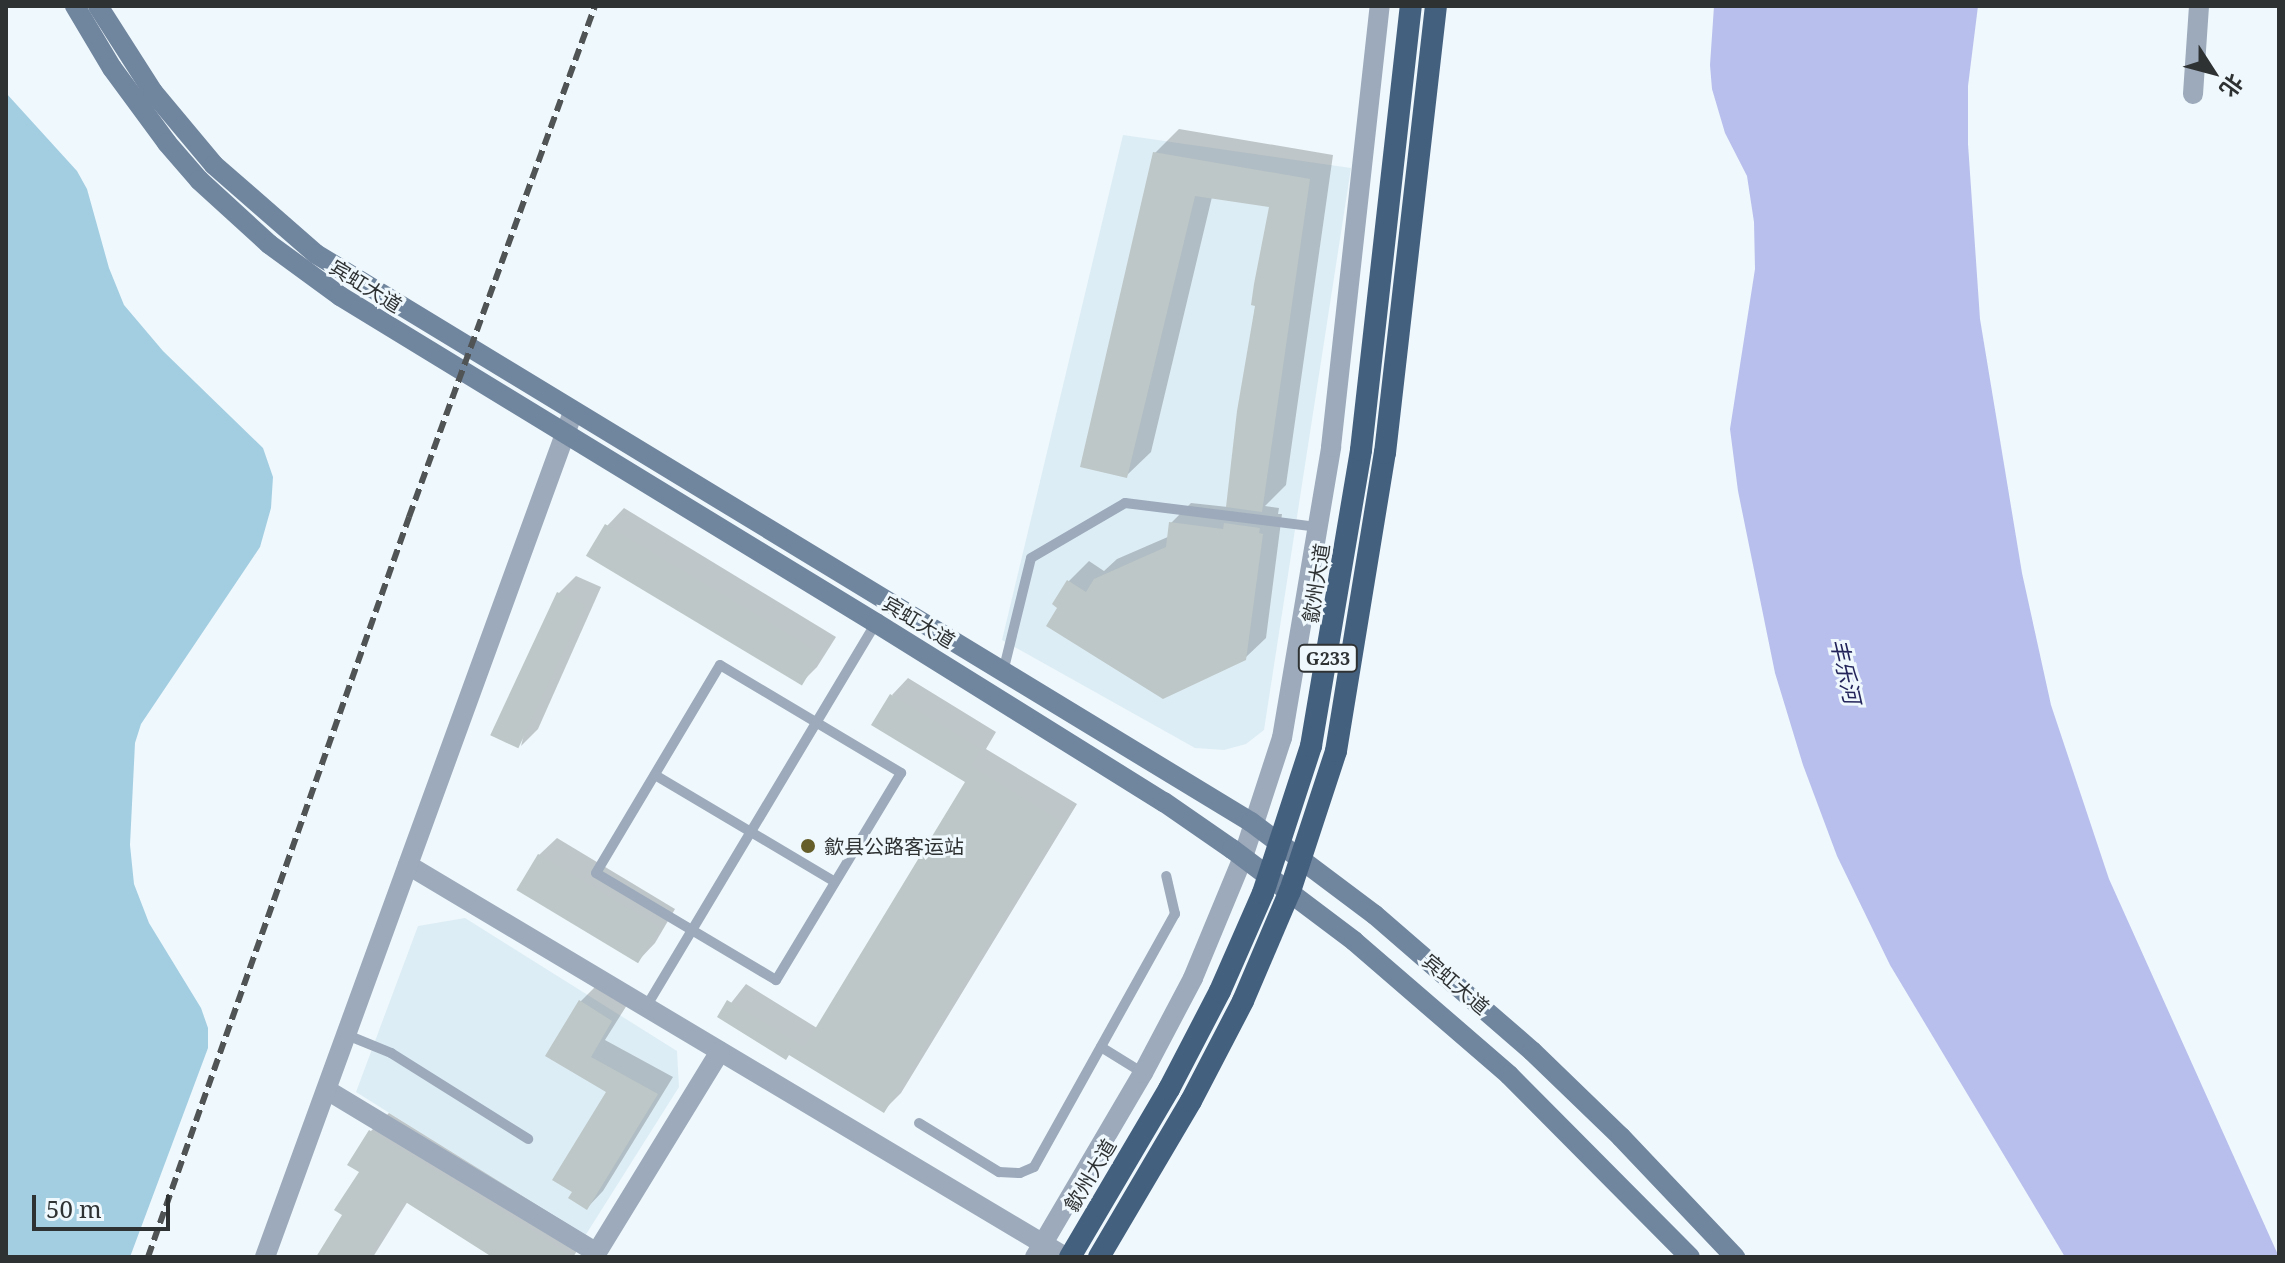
<!DOCTYPE html>
<html>
<head>
<meta charset="utf-8">
<style>
	body { margin:0 }
	#map { position:relative; width:2285px; height:1263px; overflow:hidden; background:#eff8fc; font-family:"Noto Serif","Noto Sans SC",serif }
	div>[style] { position:absolute }
	[style*='--x'] { left:calc(var(--x)*1px); top:calc(var(--y)*1px); width:calc(var(--w)*1px); rotate:calc(var(--a)*1deg) }
	.built>* { inset:0; background:#ddedf5 }
	.green>* { inset:0; background:#a3cee2 }
	.water>* { inset:0; background:#b8bfed }
	.shadow>* { inset:0; background:#0003 }
	.building>* { inset:0; background:#bdc7c7; transform-origin:0 0 }
	.service>* { height:10px; margin:-5px; padding:0 5px; transform-origin:5px; border-radius:5px; background:#9caabb }
	.minor>* { height:20px; margin:-10px; padding:0 10px; transform-origin:10px; border-radius:10px; background:#9caabb }
	.tertiary>* { height:20px; margin:-10px; padding:0 10px; transform-origin:10px; border-radius:10px; background:#9caabb }
	.secondary>* { height:20px; margin:-10px; padding:0 10px; transform-origin:10px; border-radius:10px; background:#70859e }
	.trunk>* { height:22px; margin:-11px; padding:0 11px; transform-origin:11px; border-radius:11px; background:#44607f }
	.rail>* { height:6px; margin-top:-3px; transform-origin:0; background:repeating-linear-gradient(90deg,#505455 0 12px,transparent 0 18px) }
	.dots>* { width:22px; height:22px; translate:-50% -50%; box-sizing:border-box; border:4px solid #eff8fc; border-radius:50% }
	span { translate:-50% -50%; white-space:nowrap; text-align:center; line-height:1.15; -webkit-text-stroke:6px #eff8fc; paint-order:stroke }
	.shield-label span { padding:2px 6px; background:#eff8fc; border:2px solid; border-radius:6px; -webkit-text-stroke-width:0 }
	.shield-label { font-size:18px; color:#2f3233; font-weight:700 }
	.street-label { font-size:20px; color:#2f3233 }
	.poi-label { font-size:20px; color:#2f3233 }
	.left { translate:0 -50%; text-align:left }
	.water-label { font-size:22px; color:#22245a; font-style:italic }
	.frame { position:absolute; inset:0; border:8px solid #2f3233; pointer-events:none }
	.north { position:absolute; left:2173px; top:32px; width:80px; height:80px; -webkit-text-stroke:6px #eff8fc; paint-order:stroke; rotate:126deg; font-size:22px; font-weight:700; line-height:32px; text-align:center; color:#2f3233 }
	.north::after { content:''; display:block; margin:auto; width:28px; height:36px; background:#2f3233; clip-path:polygon(50% 0,100% 100%,50% 72%,0 100%) }
	.scale { position:absolute; left:32px; top:1195px; width:138px; height:36px; box-sizing:border-box; border:4px solid #2f3233; border-top:0; padding-left:10px; font-size:24px; line-height:28px; white-space:nowrap; color:#2f3233; -webkit-text-stroke:6px #eff8fc; paint-order:stroke }
</style>
</head>
<body>
<div id="map">
	<div class="built">
		<div style="clip-path:polygon(1123px 135px,1351px 168px,1264px 730px,1246px 744px,1224px 750px,1195px 748px,1002px 640px)"></div>
		<div style="clip-path:polygon(465px 918px,677px 1051px,679px 1087px,585px 1236px,356px 1092px,418px 926px)"></div>
	</div>
	<div class="green">
		<div style="clip-path:polygon(6px 93px,77px 171px,87px 189px,109px 268px,124px 305px,163px 351px,263px 448px,273px 477px,271px 508px,260px 547px,141px 724px,135px 743px,130px 845px,134px 884px,149px 923px,201px 1008px,208px 1028px,208px 1048px,130px 1257px,6px 1257px)"></div>
	</div>
	<div class="water">
		<div style="clip-path:polygon(1714px 6px,1978px 6px,1968px 86px,1968px 144px,1980px 319px,2022px 573px,2051px 705px,2109px 879px,2279px 1257px,2065px 1257px,1890px 965px,1837px 856px,1803px 765px,1775px 673px,1738px 491px,1730px 429px,1755px 269px,1754px 222px,1747px 176px,1725px 133px,1712px 89px,1710px 65px)"></div>
	</div>
	<div class="shadow">
		<div style="clip-path:polygon(1179px 129px,1333px 155px,1286px 485px,1265px 506px,1279px 508px,1278px 514px,1282px 514px,1266px 638px,1245px 658px,1060px 607px,1069px 581px,1089px 561px,1104px 571px,1117px 559px,1170px 536px,1171px 523px,1191px 503px,1228px 507px,1239px 412px,1271px 205px,1212px 197px,1151px 452px,1126px 476px,1155px 153px)"></div>
		<div style="clip-path:polygon(624px 508px,836px 637px,817px 667px,800px 684px,607px 526px)"></div>
		<div style="clip-path:polygon(576px 576px,601px 587px,538px 729px,521px 746px,559px 593px)"></div>
		<div style="clip-path:polygon(908px 678px,996px 732px,986px 749px,1077px 804px,901px 1093px,884px 1110px,790px 1053px,720px 1017px,746px 984px,817px 1028px,968px 782px,892px 695px)"></div>
		<div style="clip-path:polygon(557px 838px,675px 909px,655px 943px,638px 961px,539px 855px)"></div>
		<div style="clip-path:polygon(596px 986px,627px 1005px,605px 1040px,673px 1077px,603px 1191px,587px 1208px,608px 1091px,547px 1055px,580px 1002px)"></div>
		<div style="clip-path:polygon(389px 1113px,587px 1236px,573px 1257px,496px 1257px,408px 1201px,373px 1257px,318px 1257px,345px 1214px,361px 1171px,370px 1132px)"></div>
	</div>
	<div class="building">
		<div style="clip-path:polygon(1153px 152px,1310px 179px,1262px 512px,1226px 507px,1237px 411px,1255px 306px,1251px 305px,1254px 284px,1269px 207px,1195px 196px,1127px 478px,1080px 467px)"></div>
		<div style="clip-path:polygon(1169px 522px,1223px 529px,1224px 523px,1260px 528px,1259px 533px,1263px 534px,1246px 660px,1163px 699px,1046px 626px,1057px 608px,1052px 604px,1067px 580px,1086px 592px,1094px 579px,1166px 547px)"></div>
		<div style="left:605px;top:524px;width:252px;height:37px;rotate:31deg"></div>
		<div style="left:557px;top:592px;width:31px;height:158px;rotate:25deg"></div>
		<div style="clip-path:polygon(890px 694px,981px 749px,971px 766px,1062px 822px,884px 1113px,789px 1055px,786px 1060px,717px 1017px,727px 1000px,804px 1047px,965px 782px,871px 725px)"></div>
		<div style="left:538px;top:854px;width:142px;height:42px;rotate:31deg"></div>
		<div style="clip-path:polygon(579px 1000px,612px 1021px,591px 1057px,658px 1094px,587px 1210px,568px 1198px,572px 1192px,552px 1180px,606px 1092px,545px 1056px)"></div>
		<div style="clip-path:polygon(369px 1130px,491px 1204px,572px 1257px,492px 1257px,404px 1201px,368px 1257px,316px 1257px,342px 1215px,334px 1210px,359px 1172px,347px 1165px)"></div>
	</div>
	<div class="service">
		<div style="--x:720;--y:665;--w:211;--a:30.8"></div>
		<div style="--x:901;--y:773;--w:242;--a:121.1"></div>
		<div style="--x:776;--y:980;--w:209;--a:-149.3"></div>
		<div style="--x:596;--y:873;--w:242;--a:-59.2"></div>
		<div style="--x:1003;--y:672;--w:117;--a:-76.2"></div>
		<div style="--x:1031;--y:558;--w:109;--a:-30.3"></div>
		<div style="--x:1125;--y:503;--w:195;--a:7.1"></div>
		<div style="--x:655;--y:775;--w:209;--a:30.7"></div>
		<div style="--x:646;--y:1007;--w:448;--a:-59.1"></div>
		<div style="--x:347;--y:1035;--w:48;--a:22.2"></div>
		<div style="--x:391;--y:1053;--w:162;--a:32.1"></div>
		<div style="--x:1101;--y:1047;--w:49;--a:31.8"></div>
		<div style="--x:919;--y:1123;--w:94;--a:31.5"></div>
		<div style="--x:999;--y:1172;--w:21;--a:3"></div>
		<div style="--x:1020;--y:1173;--w:15;--a:-23"></div>
		<div style="--x:1034;--y:1167;--w:290;--a:-60.9"></div>
		<div style="--x:1175;--y:914;--w:39;--a:-103"></div>
	</div>
	<div class="minor">
		<div style="--x:2193;--y:94;--w:88;--a:-86.1"></div>
		<div style="--x:408;--y:865;--w:765;--a:30.82"></div>
		<div style="--x:327;--y:1090;--w:315;--a:31.1"></div>
		<div style="--x:594;--y:1257;--w:241;--a:-58.5"></div>
		<div style="--x:1035;--y:1257;--w:213;--a:-59.6"></div>
		<div style="--x:1143;--y:1073;--w:107;--a:-62.2"></div>
		<div style="--x:1193;--y:978;--w:131;--a:-67.5"></div>
		<div style="--x:1243;--y:857;--w:125;--a:-71.9"></div>
		<div style="--x:1282;--y:738;--w:295;--a:-80.4"></div>
		<div style="--x:1331;--y:447;--w:444;--a:-83.7"></div>
	</div>
	<div class="tertiary">
		<div style="--x:265;--y:1257;--w:899;--a:-69.97"></div>
	</div>
	<div class="secondary">
		<div style="--x:75;--y:6;--w:72;--a:59.2"></div>
		<div style="--x:112;--y:68;--w:93;--a:53.7"></div>
		<div style="--x:167;--y:143;--w:49;--a:49.1"></div>
		<div style="--x:199;--y:180;--w:95;--a:42.4"></div>
		<div style="--x:269;--y:244;--w:88;--a:36.2"></div>
		<div style="--x:340;--y:296;--w:628;--a:31.39"></div>
		<div style="--x:876;--y:623;--w:339;--a:31.9"></div>
		<div style="--x:1164;--y:802;--w:83;--a:34.7"></div>
		<div style="--x:1232;--y:849;--w:153;--a:37"></div>
		<div style="--x:1354;--y:941;--w:205;--a:40.8"></div>
		<div style="--x:1509;--y:1075;--w:257;--a:45.2"></div>
		<div style="--x:98;--y:6;--w:102;--a:57.4"></div>
		<div style="--x:153;--y:92;--w:95;--a:50.1"></div>
		<div style="--x:214;--y:165;--w:135;--a:41.1"></div>
		<div style="--x:316;--y:254;--w:1094;--a:31.28"></div>
		<div style="--x:1251;--y:822;--w:155;--a:36.9"></div>
		<div style="--x:1375;--y:915;--w:208;--a:40.9"></div>
		<div style="--x:1532;--y:1051;--w:124;--a:44"></div>
		<div style="--x:1621;--y:1137;--w:166;--a:46.5"></div>
	</div>
	<div class="trunk">
		<div style="--x:1070;--y:1257;--w:195;--a:-59.5"></div>
		<div style="--x:1169;--y:1089;--w:110;--a:-62.5"></div>
		<div style="--x:1220;--y:991;--w:107;--a:-66.3"></div>
		<div style="--x:1263;--y:893;--w:155;--a:-71.9"></div>
		<div style="--x:1311;--y:746;--w:300;--a:-80.4"></div>
		<div style="--x:1361;--y:450;--w:447;--a:-83.6"></div>
		<div style="--x:1099;--y:1257;--w:181;--a:-59.5"></div>
		<div style="--x:1191;--y:1101;--w:113;--a:-62.5"></div>
		<div style="--x:1243;--y:1001;--w:120;--a:-66.9"></div>
		<div style="--x:1290;--y:891;--w:147;--a:-71.8"></div>
		<div style="--x:1336;--y:751;--w:302;--a:-80.7"></div>
		<div style="--x:1385;--y:453;--w:450;--a:-83.5"></div>
	</div>
	<div class="rail">
		<div style="--x:148;--y:1257;--w:785;--a:-70.57"></div>
		<div style="--x:409;--y:517;--w:544;--a:-70"></div>
	</div>
	<div class="dots">
		<div style="left:808px;top:846px;background:#655e2a"></div>
	</div>
	<div class="shield-label">
		<span style="left:1328px;top:658px">G233</span>
	</div>
	<div class="street-label">
		<span style="left:366px;top:286px;rotate:32deg">宾虹大道</span>
		<span style="left:1316px;top:583px;rotate:-81deg">歙州大道</span>
		<span style="left:919px;top:622px;rotate:31deg">宾虹大道</span>
		<span style="left:1456px;top:984px;rotate:41deg">宾虹大道</span>
		<span style="left:1090px;top:1175px;rotate:-59deg">歙州大道</span>
	</div>
	<div class="poi-label">
		<span class="left" style="left:824px;top:846px">歙县公路客运站</span>
	</div>
	<div class="water-label">
		<span style="left:1846px;top:671px;rotate:77deg">丰乐河</span>
	</div>
	<div class="frame"></div>
	<div class="north">北</div>
	<div class="scale">50 m</div>
</div>
</body>
</html>
